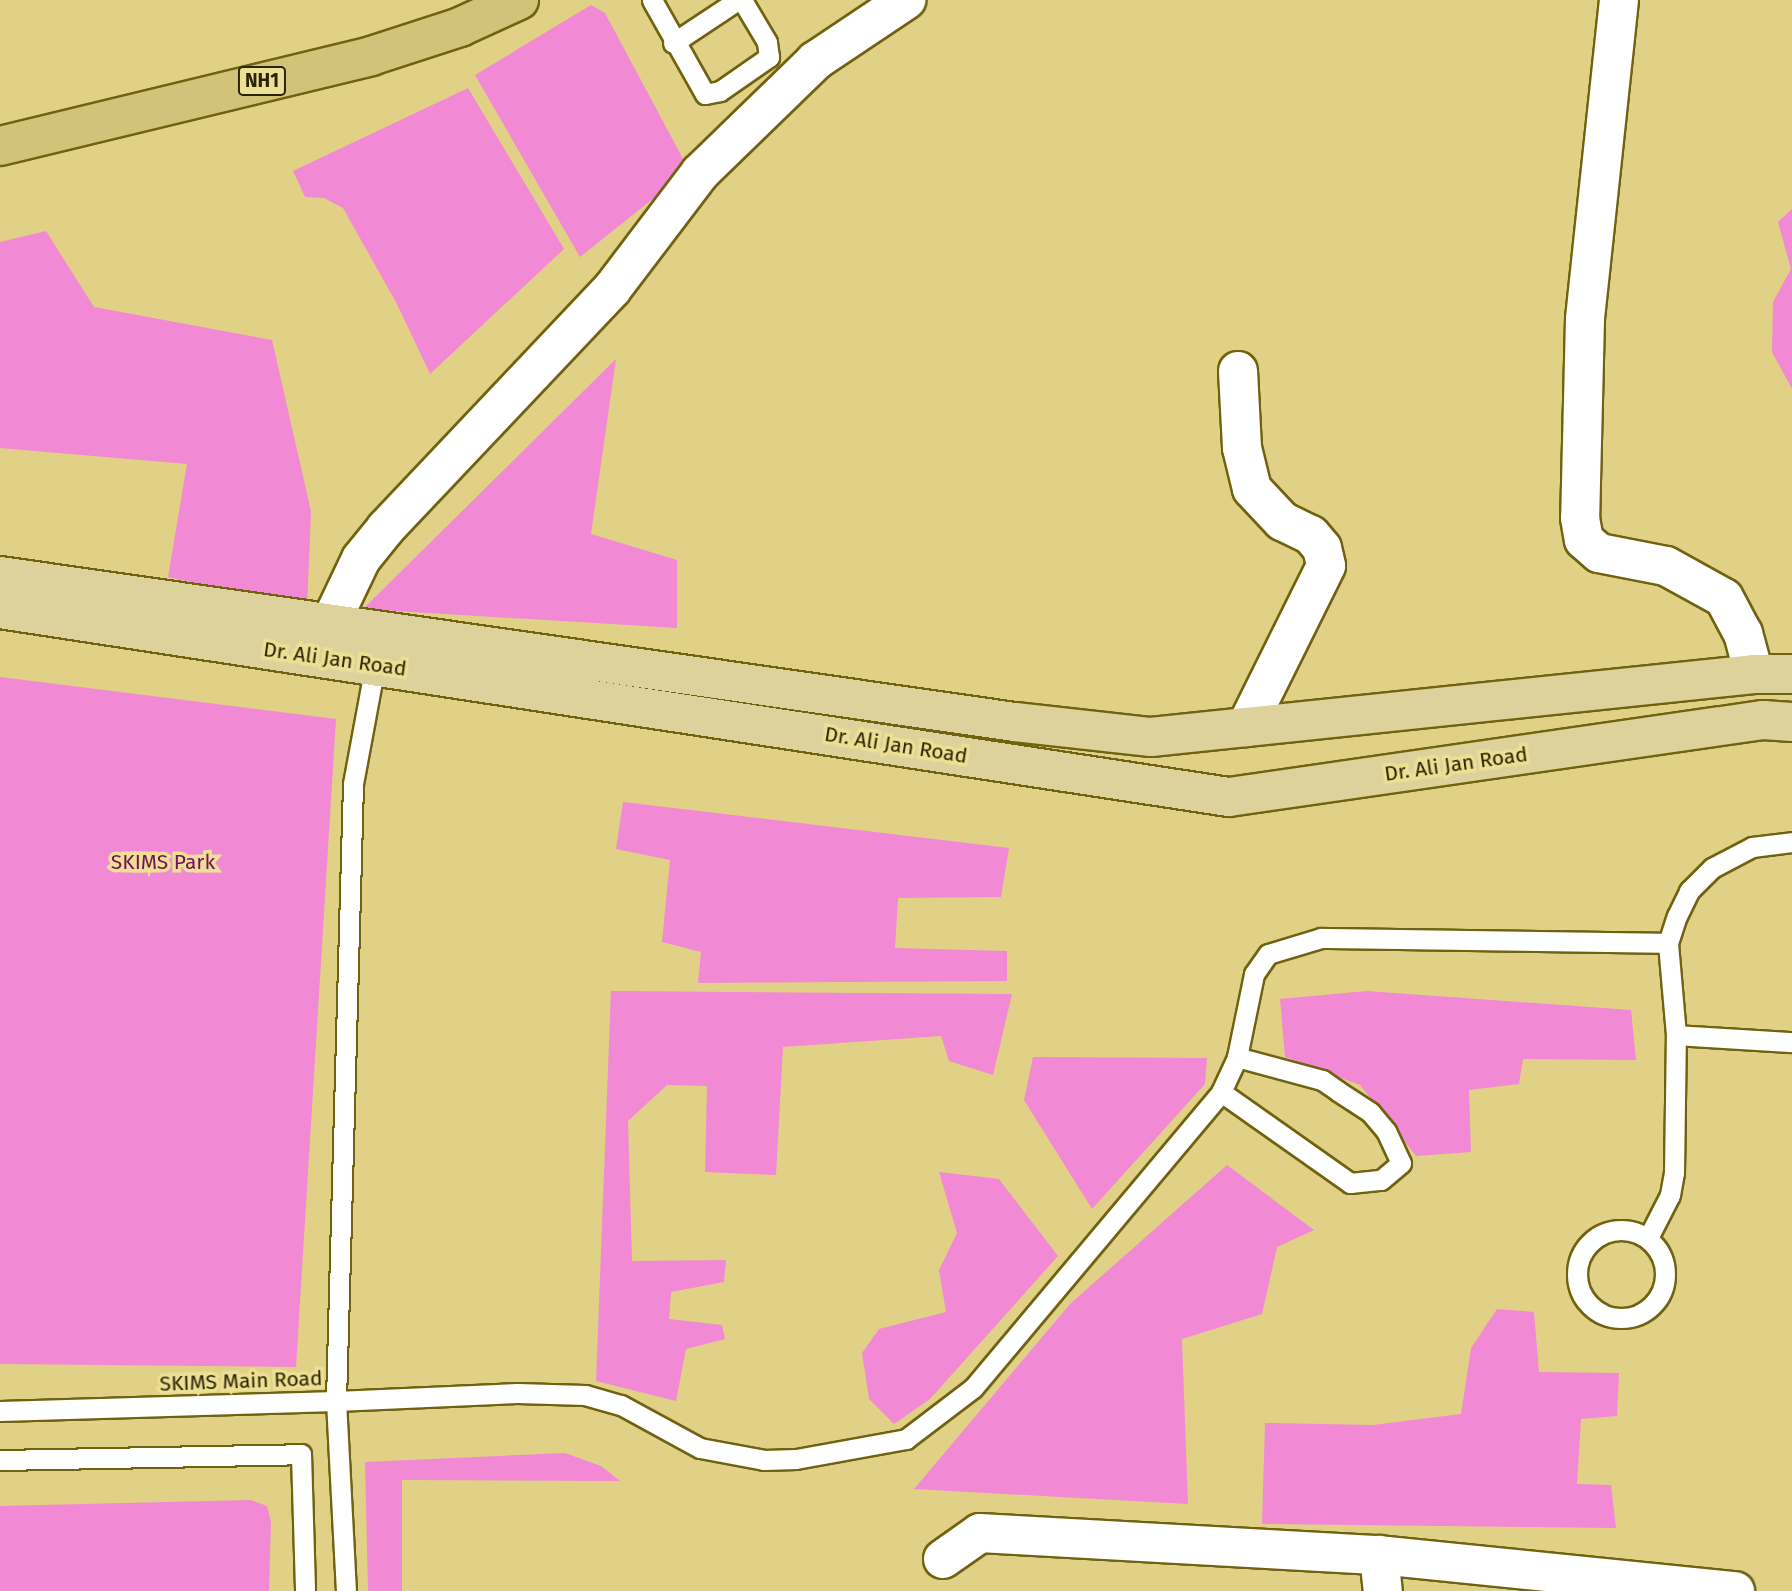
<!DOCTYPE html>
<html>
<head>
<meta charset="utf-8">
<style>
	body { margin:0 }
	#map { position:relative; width:1792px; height:1591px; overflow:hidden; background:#e0d186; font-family:"Fira Sans",sans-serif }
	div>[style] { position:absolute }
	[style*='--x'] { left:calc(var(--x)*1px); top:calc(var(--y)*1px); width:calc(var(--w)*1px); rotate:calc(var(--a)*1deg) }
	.green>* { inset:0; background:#f189d4 }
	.roads { filter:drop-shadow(2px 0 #70620f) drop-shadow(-2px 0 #70620f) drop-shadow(0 2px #70620f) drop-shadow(0 -2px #70620f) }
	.service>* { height:19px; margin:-9.5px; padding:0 9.5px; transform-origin:9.5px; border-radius:9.5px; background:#fff }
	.service>.ring { margin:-9.5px; padding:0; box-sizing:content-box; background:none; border:19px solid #fff; border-radius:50% }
	.minor>* { height:38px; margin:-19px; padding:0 19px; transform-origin:19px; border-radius:19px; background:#fff }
	.primary>* { height:38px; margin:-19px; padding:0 19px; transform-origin:19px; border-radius:19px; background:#ddd29b }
	.trunk>* { height:38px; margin:-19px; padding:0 19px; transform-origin:19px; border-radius:19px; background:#d2c37a }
	span { translate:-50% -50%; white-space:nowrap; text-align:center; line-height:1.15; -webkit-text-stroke:7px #eddf93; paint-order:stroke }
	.shield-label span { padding:2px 5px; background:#eddf93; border:2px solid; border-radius:5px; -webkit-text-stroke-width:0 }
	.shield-label { font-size:19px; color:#2a2405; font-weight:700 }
	.street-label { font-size:21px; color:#2a2405 }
	.park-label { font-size:21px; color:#750f60 }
</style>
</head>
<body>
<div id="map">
	<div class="green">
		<div style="clip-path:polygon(591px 5px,605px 13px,689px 170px,580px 257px,475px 75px)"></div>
		<div style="clip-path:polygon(468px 88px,564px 249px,430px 374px,397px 304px,343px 208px,324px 198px,305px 197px,293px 171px)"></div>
		<div style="clip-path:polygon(1792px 209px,1792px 389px,1772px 352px,1773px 302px,1791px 269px,1778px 222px)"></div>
		<div style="clip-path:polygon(46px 231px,94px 307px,272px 340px,311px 511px,307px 609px,168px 577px,187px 464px,0 448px,0 242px)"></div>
		<div style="clip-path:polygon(616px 359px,591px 534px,677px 560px,677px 628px,363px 609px)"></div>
		<div style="clip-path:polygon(0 677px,336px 719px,296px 1367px,0 1364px)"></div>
		<div style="clip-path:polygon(623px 802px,1009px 848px,1001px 897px,898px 898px,895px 948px,1007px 951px,1007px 981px,698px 983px,701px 952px,662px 942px,670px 860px,616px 849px)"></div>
		<div style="clip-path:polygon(611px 991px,1012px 994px,993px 1075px,949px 1061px,941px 1036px,783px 1047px,776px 1175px,705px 1172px,707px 1086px,667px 1085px,628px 1121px,632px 1261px,726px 1260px,724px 1282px,671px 1292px,669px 1319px,722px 1325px,725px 1339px,686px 1349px,676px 1401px,596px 1381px)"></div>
		<div style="clip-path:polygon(1367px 991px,1631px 1010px,1636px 1060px,1523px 1059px,1519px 1084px,1469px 1090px,1471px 1152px,1416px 1156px,1360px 1085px,1285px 1057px,1280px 999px)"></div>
		<div style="clip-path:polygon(1033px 1057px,1207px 1058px,1205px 1084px,1092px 1209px,1024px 1100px)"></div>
		<div style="clip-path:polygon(1227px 1165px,1314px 1230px,1277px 1247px,1262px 1314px,1182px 1339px,1188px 1504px,914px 1489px,1070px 1304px)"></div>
		<div style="clip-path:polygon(939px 1172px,999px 1179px,1058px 1256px,930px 1399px,894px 1424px,869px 1399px,862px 1353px,879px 1329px,946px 1312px,939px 1270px,957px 1233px)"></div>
		<div style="clip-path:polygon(1497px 1309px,1534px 1312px,1539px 1372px,1619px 1373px,1617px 1416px,1581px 1419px,1577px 1484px,1611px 1485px,1616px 1528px,1262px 1524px,1265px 1423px,1373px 1425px,1461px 1414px,1471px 1348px)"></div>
		<div style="clip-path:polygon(565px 1453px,601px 1466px,620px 1481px,402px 1480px,402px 1591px,368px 1591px,365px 1462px)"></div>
		<div style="clip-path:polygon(251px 1500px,267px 1506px,271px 1522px,269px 1591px,0 1591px,0 1506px)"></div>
	</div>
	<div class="roads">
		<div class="service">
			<div style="--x:652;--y:0;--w:108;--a:60.6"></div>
			<div style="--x:705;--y:94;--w:15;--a:-11"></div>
			<div style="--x:720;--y:91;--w:60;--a:-34.8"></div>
			<div style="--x:769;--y:57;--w:15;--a:-98"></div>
			<div style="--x:767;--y:42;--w:49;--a:-120.8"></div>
			<div style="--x:673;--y:43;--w:78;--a:-33.5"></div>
			<div style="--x:375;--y:665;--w:121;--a:100.5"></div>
			<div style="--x:353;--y:784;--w:617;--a:91.58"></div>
			<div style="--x:336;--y:1401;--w:181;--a:-2.5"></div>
			<div style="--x:517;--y:1393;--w:68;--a:1.7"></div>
			<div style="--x:585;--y:1395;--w:37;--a:16"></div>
			<div style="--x:621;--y:1405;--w:90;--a:28.6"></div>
			<div style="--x:700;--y:1448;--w:65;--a:10.6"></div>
			<div style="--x:764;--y:1460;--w:32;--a:-2"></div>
			<div style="--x:796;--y:1459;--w:112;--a:-10.3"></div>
			<div style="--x:906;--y:1439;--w:84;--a:-37.3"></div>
			<div style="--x:973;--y:1388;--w:386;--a:-50"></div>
			<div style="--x:1221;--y:1092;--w:38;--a:-65"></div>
			<div style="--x:1237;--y:1057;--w:85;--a:-78.4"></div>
			<div style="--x:1254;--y:974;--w:24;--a:-55"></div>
			<div style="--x:1268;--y:954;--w:55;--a:-16.8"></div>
			<div style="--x:1321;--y:938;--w:347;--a:0.8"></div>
			<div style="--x:1676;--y:1035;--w:116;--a:3.5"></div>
			<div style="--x:1221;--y:1092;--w:158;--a:35.2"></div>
			<div style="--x:1350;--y:1183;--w:31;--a:-6"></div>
			<div style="--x:1381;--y:1180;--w:26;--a:-40"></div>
			<div style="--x:1401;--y:1163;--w:35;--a:-115"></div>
			<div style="--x:1386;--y:1131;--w:25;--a:-130"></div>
			<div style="--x:1370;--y:1112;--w:38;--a:-147"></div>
			<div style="--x:1338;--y:1091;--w:19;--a:-145"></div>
			<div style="--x:1322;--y:1080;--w:88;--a:-164.9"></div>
			<div class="ring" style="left:1577px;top:1230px;width:69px;height:69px"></div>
			<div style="--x:1648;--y:1238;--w:48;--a:-62.9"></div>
			<div style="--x:1670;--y:1195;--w:22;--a:-80"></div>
			<div style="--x:1674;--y:1173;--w:138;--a:-89.2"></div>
			<div style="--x:1676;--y:1035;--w:92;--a:-95"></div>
			<div style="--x:1668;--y:943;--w:28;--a:-72"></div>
			<div style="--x:1677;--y:916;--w:28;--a:-64"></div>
			<div style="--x:1689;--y:891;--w:33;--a:-45"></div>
			<div style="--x:1712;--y:868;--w:45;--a:-27.7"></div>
			<div style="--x:1752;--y:847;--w:40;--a:-7.1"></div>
			<div style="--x:0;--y:1411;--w:336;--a:-1.7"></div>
			<div style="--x:336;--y:1401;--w:190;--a:87"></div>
			<div style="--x:0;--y:1460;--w:301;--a:-1.1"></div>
			<div style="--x:301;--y:1454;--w:137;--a:88.3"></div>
		</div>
		<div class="minor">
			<div style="--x:1619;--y:0;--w:321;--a:96.1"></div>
			<div style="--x:1585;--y:319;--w:199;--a:91.4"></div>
			<div style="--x:1580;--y:518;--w:22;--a:80"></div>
			<div style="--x:1584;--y:540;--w:20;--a:41"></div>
			<div style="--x:1599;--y:553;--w:68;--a:11"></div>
			<div style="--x:1666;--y:566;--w:66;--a:28.9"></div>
			<div style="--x:1724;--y:598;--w:40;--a:62"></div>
			<div style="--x:1743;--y:633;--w:42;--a:75"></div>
			<div style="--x:1238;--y:371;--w:77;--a:87"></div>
			<div style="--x:1242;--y:448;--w:42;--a:76.3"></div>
			<div style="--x:1252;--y:489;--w:44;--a:46.8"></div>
			<div style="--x:1282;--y:521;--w:32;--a:26"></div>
			<div style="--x:1311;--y:535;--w:17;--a:50"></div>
			<div style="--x:1322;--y:548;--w:18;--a:77"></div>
			<div style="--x:1326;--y:566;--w:180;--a:116.4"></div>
			<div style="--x:330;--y:624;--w:72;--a:-64.5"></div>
			<div style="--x:361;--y:559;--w:40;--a:-51"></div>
			<div style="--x:386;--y:528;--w:329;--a:-46.6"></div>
			<div style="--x:612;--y:289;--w:146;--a:-52.8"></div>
			<div style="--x:700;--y:173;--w:161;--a:-44.2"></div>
			<div style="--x:815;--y:61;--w:110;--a:-33.8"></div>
			<div style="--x:1379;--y:1555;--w:36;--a:84"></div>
			<div style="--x:943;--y:1559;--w:45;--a:-35.1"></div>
			<div style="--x:980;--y:1533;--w:400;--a:3.2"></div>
			<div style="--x:1379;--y:1555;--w:358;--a:5.8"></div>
		</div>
		<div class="primary">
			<div style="--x:0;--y:576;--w:1025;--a:8.19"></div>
			<div style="--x:1015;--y:722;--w:137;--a:6.3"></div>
			<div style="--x:1151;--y:737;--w:606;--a:-5.96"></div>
			<div style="--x:1754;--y:674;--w:38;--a:0"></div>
			<div style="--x:0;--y:609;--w:1243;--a:8.7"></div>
			<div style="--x:1229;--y:797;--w:540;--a:-8.21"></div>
			<div style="--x:1763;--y:720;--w:29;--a:4"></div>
		</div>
		<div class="trunk">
			<div style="--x:0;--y:146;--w:382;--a:-13.6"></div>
			<div style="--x:371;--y:56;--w:94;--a:-18"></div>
			<div style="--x:460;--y:27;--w:65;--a:-24.6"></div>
		</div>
	</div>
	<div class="shield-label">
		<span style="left:262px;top:81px">NH1</span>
	</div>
	<div class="street-label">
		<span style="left:335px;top:659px;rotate:8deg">Dr. Ali Jan Road</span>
		<span style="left:896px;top:745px;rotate:9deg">Dr. Ali Jan Road</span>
		<span style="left:1456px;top:764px;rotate:-8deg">Dr. Ali Jan Road</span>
		<span style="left:241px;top:1381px;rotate:-2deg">SKIMS Main Road</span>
	</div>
	<div class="park-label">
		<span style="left:163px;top:862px">SKIMS Park</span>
	</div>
</div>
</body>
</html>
